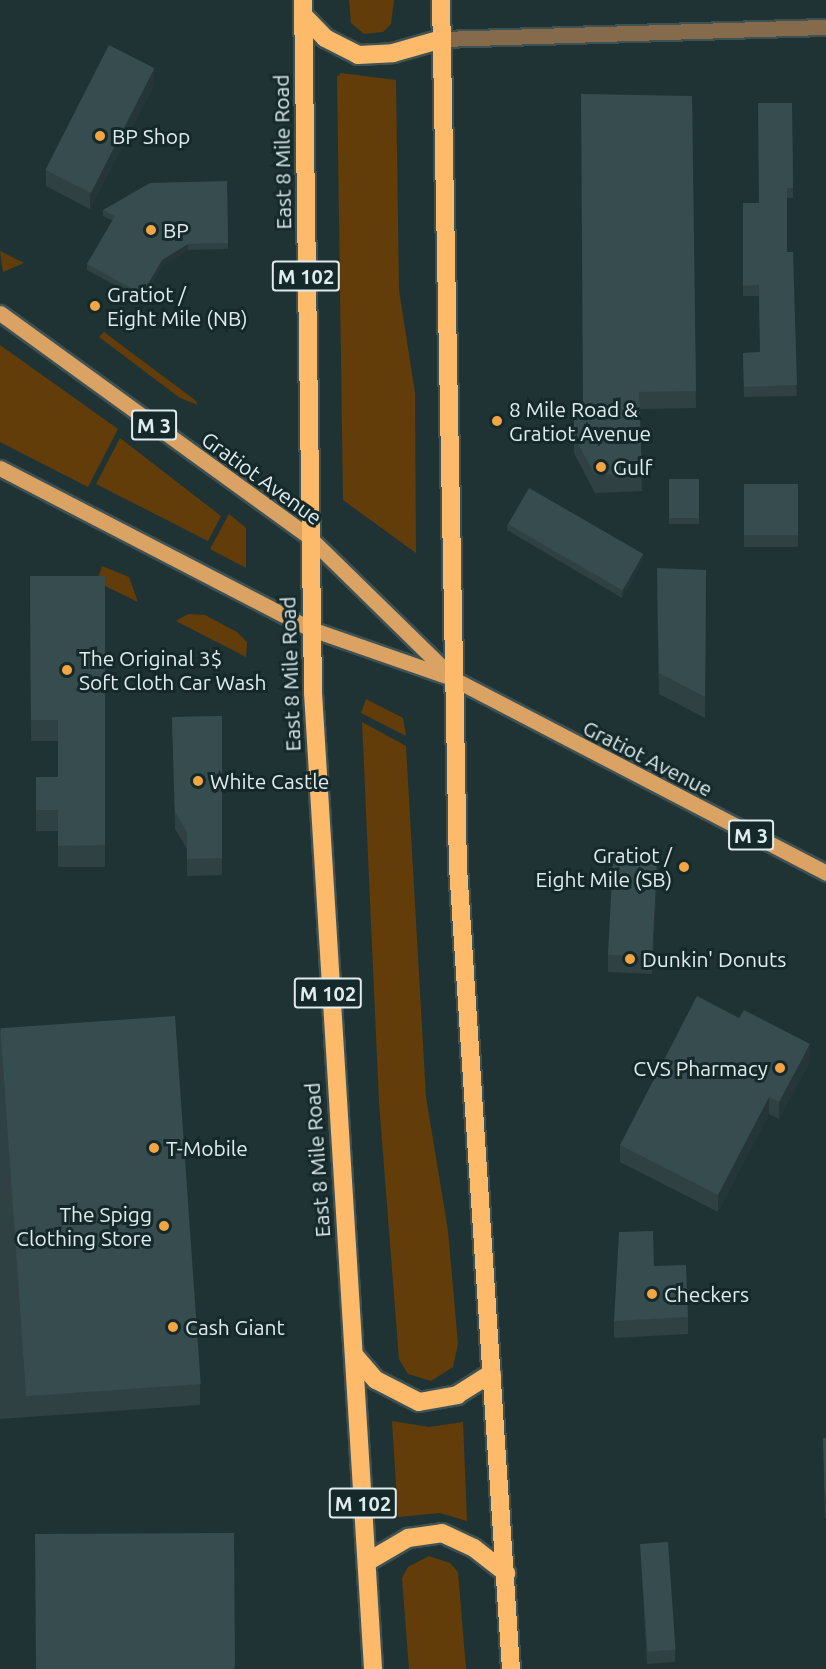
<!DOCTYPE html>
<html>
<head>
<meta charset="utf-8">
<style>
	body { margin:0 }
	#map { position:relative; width:826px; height:1669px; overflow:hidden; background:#1f3335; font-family:Ubuntu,sans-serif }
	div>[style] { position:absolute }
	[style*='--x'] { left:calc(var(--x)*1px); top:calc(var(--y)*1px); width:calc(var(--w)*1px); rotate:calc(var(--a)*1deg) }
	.green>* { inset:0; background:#623d09 }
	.roads { filter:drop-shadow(2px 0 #3e5153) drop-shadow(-2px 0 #3e5153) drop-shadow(0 2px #3e5153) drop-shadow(0 -2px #3e5153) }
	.minor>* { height:15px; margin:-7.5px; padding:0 7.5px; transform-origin:7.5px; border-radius:7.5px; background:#856a4c }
	.major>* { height:15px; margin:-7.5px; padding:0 7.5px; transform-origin:7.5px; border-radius:7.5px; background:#dba363 }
	.highway>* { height:18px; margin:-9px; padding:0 9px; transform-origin:9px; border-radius:9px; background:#fdba6a }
	.wall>* { inset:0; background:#2f4143; transform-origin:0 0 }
	.shaded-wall>* { inset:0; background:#263537 }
	.building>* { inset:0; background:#374c4e; transform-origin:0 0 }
	.dots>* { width:16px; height:16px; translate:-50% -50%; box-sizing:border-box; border:3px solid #15292b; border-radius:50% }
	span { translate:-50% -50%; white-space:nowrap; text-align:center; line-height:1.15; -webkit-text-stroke:6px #15292b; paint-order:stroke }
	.shield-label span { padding:2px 4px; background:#15292b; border:2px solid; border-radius:4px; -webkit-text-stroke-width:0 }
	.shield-label { font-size:20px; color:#e0ecee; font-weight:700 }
	.poi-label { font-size:21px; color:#e0ecee }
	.left { translate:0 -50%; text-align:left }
	.right { translate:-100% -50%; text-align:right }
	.street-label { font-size:21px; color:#e0ecee }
</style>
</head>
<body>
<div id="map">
	<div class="green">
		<div style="clip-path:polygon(349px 0,394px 0,391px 24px,383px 32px,364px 34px,351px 23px)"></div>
		<div style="clip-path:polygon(341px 73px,396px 80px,399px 290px,415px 393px,416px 553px,343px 500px,337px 77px)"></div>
		<div style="clip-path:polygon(0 251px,24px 263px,3px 272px)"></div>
		<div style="clip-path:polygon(104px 332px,195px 400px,198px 405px,180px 398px,99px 337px)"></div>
		<div style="clip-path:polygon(0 345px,118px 429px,88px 487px,0 442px)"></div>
		<div style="clip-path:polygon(120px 438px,221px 516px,208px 541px,96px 484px)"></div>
		<div style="clip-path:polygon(229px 514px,246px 528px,246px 568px,210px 549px)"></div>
		<div style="clip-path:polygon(102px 566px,129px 577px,138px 602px,97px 582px)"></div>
		<div style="clip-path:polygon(188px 614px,205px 615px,237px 632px,247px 642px,246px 657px,176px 621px)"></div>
		<div style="clip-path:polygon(366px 699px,403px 718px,406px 736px,361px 713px)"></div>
		<div style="clip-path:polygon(362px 722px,406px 746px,426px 1097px,448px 1231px,458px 1344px,453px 1367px,431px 1381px,408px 1374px,399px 1359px,379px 1102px)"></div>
		<div style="clip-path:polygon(392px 1421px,429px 1427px,463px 1422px,467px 1521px,440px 1513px,398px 1517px)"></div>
		<div style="clip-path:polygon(429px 1556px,450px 1563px,458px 1572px,466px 1669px,409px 1669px,402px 1578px,408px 1567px)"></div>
	</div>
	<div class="roads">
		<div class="minor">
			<div style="--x:442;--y:39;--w:384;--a:-1.8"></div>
		</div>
		<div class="major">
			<div style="--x:0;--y:313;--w:382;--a:35.9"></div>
			<div style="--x:309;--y:537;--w:194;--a:44.4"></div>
			<div style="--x:0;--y:468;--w:350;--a:27.4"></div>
			<div style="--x:311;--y:629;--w:149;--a:19.2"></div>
			<div style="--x:452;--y:678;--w:422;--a:27.5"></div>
		</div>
		<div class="highway">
			<div style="--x:303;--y:0;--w:693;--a:89.17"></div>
			<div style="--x:313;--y:693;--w:978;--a:86.48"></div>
			<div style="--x:441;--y:0;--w:867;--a:88.88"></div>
			<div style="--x:458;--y:867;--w:804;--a:86.22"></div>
			<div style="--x:303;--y:15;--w:32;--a:46"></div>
			<div style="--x:325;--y:38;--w:37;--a:27"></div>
			<div style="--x:358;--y:55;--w:35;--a:-3"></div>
			<div style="--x:393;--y:53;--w:51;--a:-15.9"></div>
			<div style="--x:354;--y:1355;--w:33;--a:49"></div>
			<div style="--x:376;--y:1380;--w:48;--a:27.1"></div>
			<div style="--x:419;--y:1402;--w:39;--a:-10"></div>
			<div style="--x:457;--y:1395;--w:41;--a:-32.2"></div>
			<div style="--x:367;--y:1562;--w:48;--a:-30.3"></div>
			<div style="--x:408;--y:1538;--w:34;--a:-8"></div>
			<div style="--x:442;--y:1533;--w:35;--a:25"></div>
			<div style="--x:474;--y:1548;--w:41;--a:38"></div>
		</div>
	</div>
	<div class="wall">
		<div style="clip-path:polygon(154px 85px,90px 209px,46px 186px,46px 170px)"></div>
		<div style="clip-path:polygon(692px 96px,696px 408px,640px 409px,642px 491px,595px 493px,574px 453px,574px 402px,583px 403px)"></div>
		<div style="clip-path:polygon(792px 103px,793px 198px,787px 198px,787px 252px,797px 396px,744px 397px,743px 353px,760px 352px,759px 296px,743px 296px,743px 203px,759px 203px)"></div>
		<div style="clip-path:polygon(227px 181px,228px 249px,188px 250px,162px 266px,142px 300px,87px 270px,87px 264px,113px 221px,103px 216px,103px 210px)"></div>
		<div style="left:669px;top:479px;width:30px;height:45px"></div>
		<div style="left:798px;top:484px;width:63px;height:54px;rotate:90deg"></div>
		<div style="clip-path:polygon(507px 524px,643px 561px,622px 598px,507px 530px)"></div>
		<div style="clip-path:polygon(706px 570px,705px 718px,659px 694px,657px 590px)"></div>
		<div style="clip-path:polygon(30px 576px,105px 576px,105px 867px,58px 867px,58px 831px,36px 831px,36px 777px,58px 777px,58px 741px,31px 741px)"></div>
		<div style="clip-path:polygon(222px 716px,222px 875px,187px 876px,187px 849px,175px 829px,172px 717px)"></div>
		<div style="clip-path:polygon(657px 878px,652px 974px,608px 972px,608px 955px)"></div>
		<div style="clip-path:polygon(739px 1018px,810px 1061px,779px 1119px,769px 1114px,718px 1212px,620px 1162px,620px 1145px)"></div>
		<div style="clip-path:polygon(0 1029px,200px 1384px,200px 1405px,0 1419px)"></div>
		<div style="clip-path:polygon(654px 1266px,688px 1317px,688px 1334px,614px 1338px,614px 1321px)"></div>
		<div style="clip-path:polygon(823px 1438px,826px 1438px,826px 1518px,825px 1518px)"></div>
		<div style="clip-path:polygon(640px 1543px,675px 1650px,675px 1662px,647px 1664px)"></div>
	</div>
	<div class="shaded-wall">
		<div style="clip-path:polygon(154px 68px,154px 85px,90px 209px,90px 192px)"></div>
		<div style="clip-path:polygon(188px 244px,188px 250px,162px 266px,142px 300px,142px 294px,162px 260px)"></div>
		<div style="clip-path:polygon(643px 555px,643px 561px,622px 598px,622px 592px)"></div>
		<div style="clip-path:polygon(657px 861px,657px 878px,652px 974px,652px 957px)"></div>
		<div style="clip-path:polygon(810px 1044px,810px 1061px,779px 1119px,779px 1102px)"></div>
		<div style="clip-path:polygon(769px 1097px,769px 1114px,718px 1212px,718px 1195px)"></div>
	</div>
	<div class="building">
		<div style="left:109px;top:45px;width:51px;height:140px;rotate:27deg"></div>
		<div style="clip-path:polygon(581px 94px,692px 96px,696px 391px,639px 392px,642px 474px,595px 475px,574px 436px,574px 402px,583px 403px)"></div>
		<div style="clip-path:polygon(758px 103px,792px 103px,793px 188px,787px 188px,787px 252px,793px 252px,797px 385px,744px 387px,743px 353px,760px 352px,759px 285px,743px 286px,743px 203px,759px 203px)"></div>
		<div style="clip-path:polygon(227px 181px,228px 243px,188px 244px,162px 260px,142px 294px,87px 264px,115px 216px,103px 210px,150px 183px)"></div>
		<div style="left:669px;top:479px;width:30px;height:39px"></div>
		<div style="left:798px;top:484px;width:51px;height:54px;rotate:90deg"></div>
		<div style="left:529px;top:488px;width:132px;height:42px;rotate:30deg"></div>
		<div style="clip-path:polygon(657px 568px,706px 570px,705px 697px,659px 673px)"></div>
		<div style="clip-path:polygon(30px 576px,105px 576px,105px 845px,58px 846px,58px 810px,36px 810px,36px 777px,58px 777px,58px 720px,31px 720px)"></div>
		<div style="clip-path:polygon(222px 716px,222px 858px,187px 859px,187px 832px,175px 812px,172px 717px)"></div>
		<div style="left:613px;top:859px;width:44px;height:96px;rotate:3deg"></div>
		<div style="clip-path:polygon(697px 996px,739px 1018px,744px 1010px,810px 1044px,779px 1102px,769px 1097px,718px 1195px,620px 1145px)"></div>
		<div style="left:175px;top:1016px;width:369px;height:175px;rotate:86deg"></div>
		<div style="clip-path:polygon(653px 1231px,654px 1266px,686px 1265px,688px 1317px,614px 1321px,619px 1232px)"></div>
		<div style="clip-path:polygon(823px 1438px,826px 1438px,826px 1497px,825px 1497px)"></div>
		<div style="clip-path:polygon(234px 1533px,235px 1667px,233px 1669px,36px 1669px,35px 1534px)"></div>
		<div style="left:668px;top:1542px;width:108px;height:28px;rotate:86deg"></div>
	</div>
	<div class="dots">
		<div style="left:100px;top:136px;background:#f2a541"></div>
		<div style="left:151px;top:230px;background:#f2a541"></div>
		<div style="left:95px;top:306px;background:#f2a541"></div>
		<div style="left:497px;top:421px;background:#f2a541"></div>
		<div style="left:601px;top:467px;background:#f2a541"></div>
		<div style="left:67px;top:670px;background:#f2a541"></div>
		<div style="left:198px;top:781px;background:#f2a541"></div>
		<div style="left:684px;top:867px;background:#f2a541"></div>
		<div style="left:630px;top:959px;background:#f2a541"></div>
		<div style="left:780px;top:1068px;background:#f2a541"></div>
		<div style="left:154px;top:1148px;background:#f2a541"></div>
		<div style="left:164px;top:1226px;background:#f2a541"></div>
		<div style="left:652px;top:1294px;background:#f2a541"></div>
		<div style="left:173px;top:1327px;background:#f2a541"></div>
	</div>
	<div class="shield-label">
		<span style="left:306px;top:276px">M 102</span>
		<span style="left:154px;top:425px">M 3</span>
		<span style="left:751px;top:835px">M 3</span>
		<span style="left:328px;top:993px">M 102</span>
		<span style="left:363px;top:1503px">M 102</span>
	</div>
	<div class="poi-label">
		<span class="left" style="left:112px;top:136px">BP Shop</span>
		<span class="left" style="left:163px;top:230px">BP</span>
		<span class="left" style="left:107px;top:306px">Gratiot /<br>Eight Mile (NB)</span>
		<span class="left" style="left:509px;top:421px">8 Mile Road &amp;<br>Gratiot Avenue</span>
		<span class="left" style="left:613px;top:467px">Gulf</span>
		<span class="left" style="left:79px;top:670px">The Original 3$<br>Soft Cloth Car Wash</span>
		<span class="left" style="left:210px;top:781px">White Castle</span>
		<span class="right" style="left:672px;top:867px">Gratiot /<br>Eight Mile (SB)</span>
		<span class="left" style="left:642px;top:959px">Dunkin' Donuts</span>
		<span class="right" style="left:768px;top:1068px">CVS Pharmacy</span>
		<span class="left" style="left:166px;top:1148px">T-Mobile</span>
		<span class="right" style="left:152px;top:1226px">The Spigg<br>Clothing Store</span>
		<span class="left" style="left:664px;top:1294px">Checkers</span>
		<span class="left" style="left:185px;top:1327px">Cash Giant</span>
	</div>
	<div class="street-label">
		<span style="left:282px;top:152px;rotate:-91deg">East 8 Mile Road</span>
		<span style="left:262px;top:478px;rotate:36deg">Gratiot Avenue</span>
		<span style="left:290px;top:674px;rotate:-92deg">East 8 Mile Road</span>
		<span style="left:648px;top:758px;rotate:27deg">Gratiot Avenue</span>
		<span style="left:317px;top:1160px;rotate:-94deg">East 8 Mile Road</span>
	</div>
</div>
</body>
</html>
